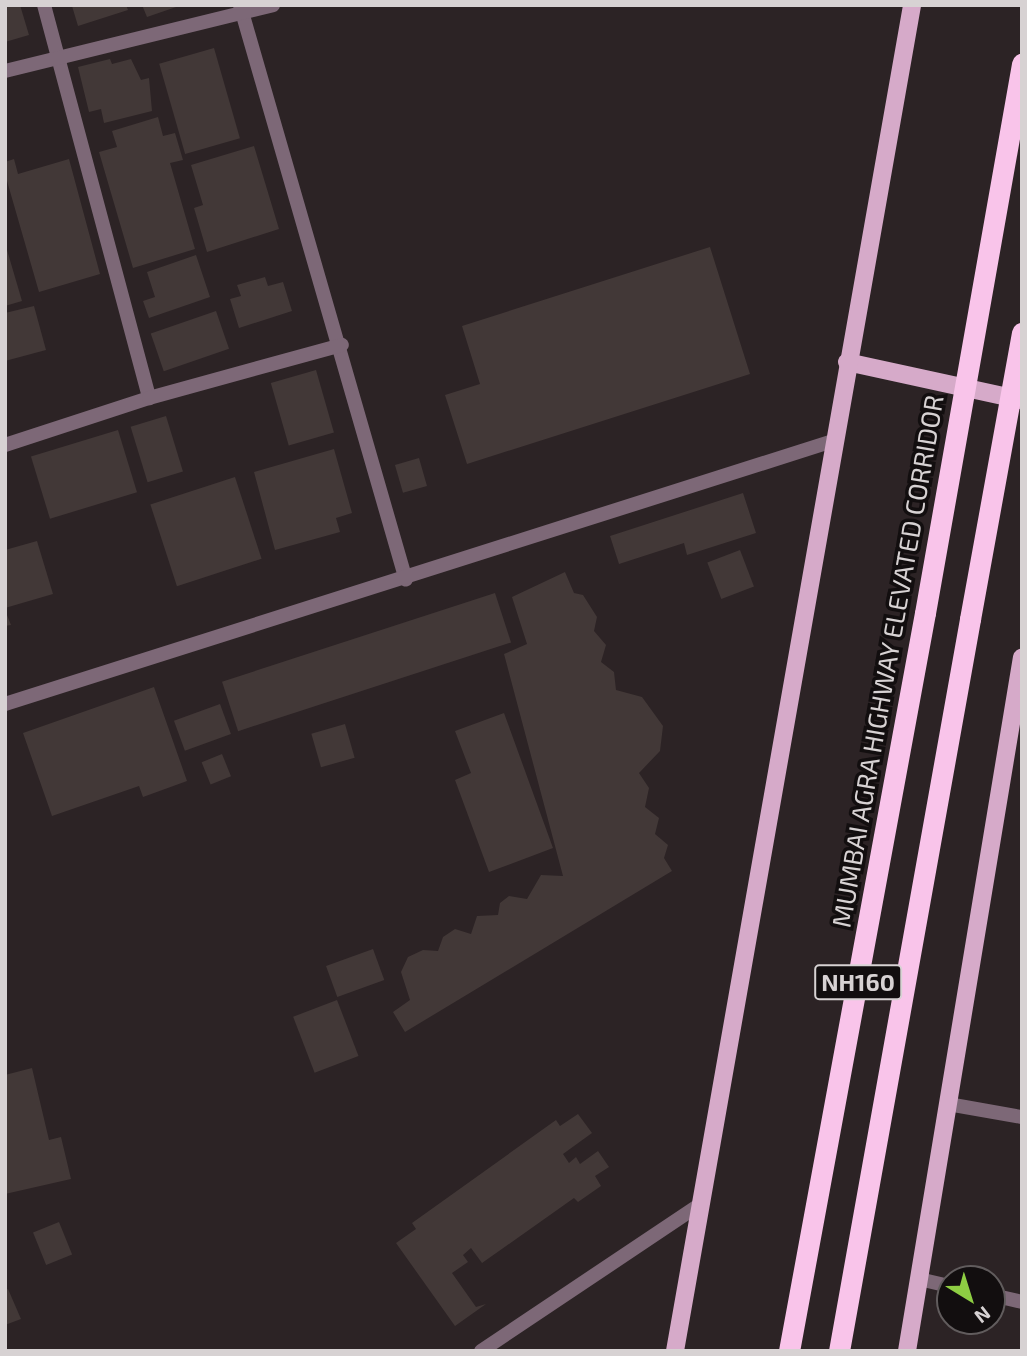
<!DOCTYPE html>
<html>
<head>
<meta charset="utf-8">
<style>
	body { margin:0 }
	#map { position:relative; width:1027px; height:1356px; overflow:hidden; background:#2c2325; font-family:"Exo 2",sans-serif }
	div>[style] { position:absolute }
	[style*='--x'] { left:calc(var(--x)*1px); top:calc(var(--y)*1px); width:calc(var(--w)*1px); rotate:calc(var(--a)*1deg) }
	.building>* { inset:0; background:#423837; transform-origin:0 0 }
	.street>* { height:14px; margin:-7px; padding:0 7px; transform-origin:7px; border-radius:7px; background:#7d6877 }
	.primary>* { height:18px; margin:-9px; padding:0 9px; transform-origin:9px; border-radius:9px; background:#d6aac9 }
	.highway>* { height:21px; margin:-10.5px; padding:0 10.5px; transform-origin:10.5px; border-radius:10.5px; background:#f9c4ea }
	.highway-bridge>* { height:21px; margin:-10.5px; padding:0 10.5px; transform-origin:10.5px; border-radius:10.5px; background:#f9c4ea }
	span { translate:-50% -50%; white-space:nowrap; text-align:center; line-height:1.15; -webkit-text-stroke:7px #120e0f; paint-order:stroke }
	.shield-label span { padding:2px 5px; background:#120e0f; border:2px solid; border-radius:5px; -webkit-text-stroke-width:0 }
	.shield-label { font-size:24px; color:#d7d2d3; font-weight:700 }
	.street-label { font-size:26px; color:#d7d2d3 }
	.frame { position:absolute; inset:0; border:7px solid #d7d2d3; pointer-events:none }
	.north { position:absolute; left:936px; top:1265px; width:70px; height:70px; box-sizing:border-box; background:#120e0f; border:2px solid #615c5d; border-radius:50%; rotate:142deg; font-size:19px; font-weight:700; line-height:28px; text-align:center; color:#d7d2d3 }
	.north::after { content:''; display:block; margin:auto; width:24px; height:32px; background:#8ece43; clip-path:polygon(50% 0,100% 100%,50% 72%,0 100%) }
</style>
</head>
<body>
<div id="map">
	<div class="building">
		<div style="clip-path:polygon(5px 5px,20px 5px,29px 35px,5px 42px)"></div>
		<div style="clip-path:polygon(64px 5px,126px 5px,128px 10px,78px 26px,72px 6px)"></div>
		<div style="clip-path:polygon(142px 5px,179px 5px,179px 6px,147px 17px)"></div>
		<div style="left:214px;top:48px;width:94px;height:57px;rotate:74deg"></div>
		<div style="clip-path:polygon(110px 59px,112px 64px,131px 59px,141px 80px,149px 78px,152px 111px,104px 123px,101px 109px,89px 112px,78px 67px)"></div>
		<div style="clip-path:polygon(158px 117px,163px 136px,175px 133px,183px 160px,170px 163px,195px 249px,133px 268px,99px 152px,117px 147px,112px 131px)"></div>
		<div style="clip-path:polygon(254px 146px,279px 229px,207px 252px,194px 208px,203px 205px,191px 165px)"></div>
		<div style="clip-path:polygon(14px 159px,18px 174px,69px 159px,100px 274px,39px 292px,5px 174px,5px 162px)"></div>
		<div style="clip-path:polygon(5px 243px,22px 301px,5px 306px)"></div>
		<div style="clip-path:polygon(710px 247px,750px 374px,467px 464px,445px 395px,480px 384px,462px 326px)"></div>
		<div style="clip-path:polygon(196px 255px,210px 297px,149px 318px,143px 301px,155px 297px,147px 272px)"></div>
		<div style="clip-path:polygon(265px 277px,268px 286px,283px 282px,292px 311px,239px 328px,230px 299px,241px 296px,237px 285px)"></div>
		<div style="clip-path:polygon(34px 306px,46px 350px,5px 361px,5px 313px)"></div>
		<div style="left:216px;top:311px;width:40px;height:69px;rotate:71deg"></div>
		<div style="left:316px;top:370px;width:65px;height:47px;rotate:74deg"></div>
		<div style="left:166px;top:416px;width:58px;height:37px;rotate:73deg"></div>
		<div style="left:118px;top:430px;width:65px;height:91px;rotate:73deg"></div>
		<div style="clip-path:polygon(334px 449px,352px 513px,336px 518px,340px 532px,275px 550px,254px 472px)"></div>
		<div style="left:419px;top:458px;width:29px;height:25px;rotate:74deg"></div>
		<div style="left:235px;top:477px;width:86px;height:89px;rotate:72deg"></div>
		<div style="clip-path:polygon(743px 493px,756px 533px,687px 555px,684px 543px,619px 564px,610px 536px)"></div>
		<div style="clip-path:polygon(37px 541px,53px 594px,5px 608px,5px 550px)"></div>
		<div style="left:740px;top:550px;width:39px;height:35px;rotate:69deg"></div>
		<div style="clip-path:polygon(565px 572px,574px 593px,583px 595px,597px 617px,594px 631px,606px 645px,601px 662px,614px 672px,616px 690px,642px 697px,663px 726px,660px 751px,639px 773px,649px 788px,645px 807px,659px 818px,655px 834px,668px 845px,664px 858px,672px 871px,405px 1032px,393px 1012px,410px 1000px,401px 972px,408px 957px,423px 950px,438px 951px,443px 937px,455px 929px,471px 934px,477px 916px,498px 915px,500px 903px,509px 896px,527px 899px,541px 875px,563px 876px,504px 654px,527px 644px,512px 597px)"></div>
		<div style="left:495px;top:593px;width:52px;height:287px;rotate:72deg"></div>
		<div style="clip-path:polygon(5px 610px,11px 625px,5px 626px)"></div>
		<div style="clip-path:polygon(154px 687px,187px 781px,143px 797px,139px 786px,52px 816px,23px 733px)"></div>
		<div style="left:220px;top:704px;width:32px;height:49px;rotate:70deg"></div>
		<div style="clip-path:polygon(504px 713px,553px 848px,489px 872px,455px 780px,471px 773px,455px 731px)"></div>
		<div style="left:345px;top:724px;width:35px;height:35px;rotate:74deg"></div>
		<div style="left:222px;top:754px;width:24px;height:22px;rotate:68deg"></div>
		<div style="left:373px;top:949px;width:33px;height:50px;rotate:70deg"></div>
		<div style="left:337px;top:1000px;width:60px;height:47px;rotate:69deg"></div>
		<div style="clip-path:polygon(32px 1068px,49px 1140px,61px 1137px,71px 1179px,5px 1194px,5px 1075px)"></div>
		<div style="clip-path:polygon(578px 1114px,592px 1133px,563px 1154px,569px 1163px,576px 1157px,580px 1164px,598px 1151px,609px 1167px,595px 1176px,601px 1186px,578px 1202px,574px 1198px,482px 1263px,471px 1248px,463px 1255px,468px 1262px,452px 1273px,476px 1307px,486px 1304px,455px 1326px,396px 1243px,416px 1229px,412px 1223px,556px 1120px,560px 1126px)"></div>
		<div style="left:59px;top:1222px;width:35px;height:28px;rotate:68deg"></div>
		<div style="clip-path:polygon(8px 1289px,21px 1319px,5px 1325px,5px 1291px)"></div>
	</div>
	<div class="street">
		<div style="--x:44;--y:5;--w:407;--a:75"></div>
		<div style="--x:240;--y:5;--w:598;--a:73.9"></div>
		<div style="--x:5;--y:71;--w:276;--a:-13.8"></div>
		<div style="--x:5;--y:445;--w:151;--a:-18.1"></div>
		<div style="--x:149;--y:398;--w:200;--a:-15.4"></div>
		<div style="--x:5;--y:704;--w:869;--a:-17.62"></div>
		<div style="--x:948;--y:1104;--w:75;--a:10"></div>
		<div style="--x:919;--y:1279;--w:32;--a:13"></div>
		<div style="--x:992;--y:1295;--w:31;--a:13"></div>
		<div style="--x:481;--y:1351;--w:262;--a:-33.8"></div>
	</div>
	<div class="primary">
		<div style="--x:847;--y:362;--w:179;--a:12.3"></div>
		<div style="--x:675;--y:1351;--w:1367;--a:-80.01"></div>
		<div style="--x:907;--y:1351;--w:703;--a:-80.59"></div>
	</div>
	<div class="highway">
		<div style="--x:789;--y:1351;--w:750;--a:-79.56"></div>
		<div style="--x:839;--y:1351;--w:744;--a:-79.85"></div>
	</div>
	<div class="highway-bridge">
		<div style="--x:925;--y:613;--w:558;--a:-79.98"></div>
		<div style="--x:970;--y:619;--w:291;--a:-79.7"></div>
	</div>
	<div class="shield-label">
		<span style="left:858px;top:982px">NH160</span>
	</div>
	<div class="street-label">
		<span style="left:887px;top:661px;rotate:-80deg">MUMBAI AGRA HIGHWAY ELEVATED CORRIDOR</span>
	</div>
	<div class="frame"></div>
	<div class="north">N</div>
</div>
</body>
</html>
